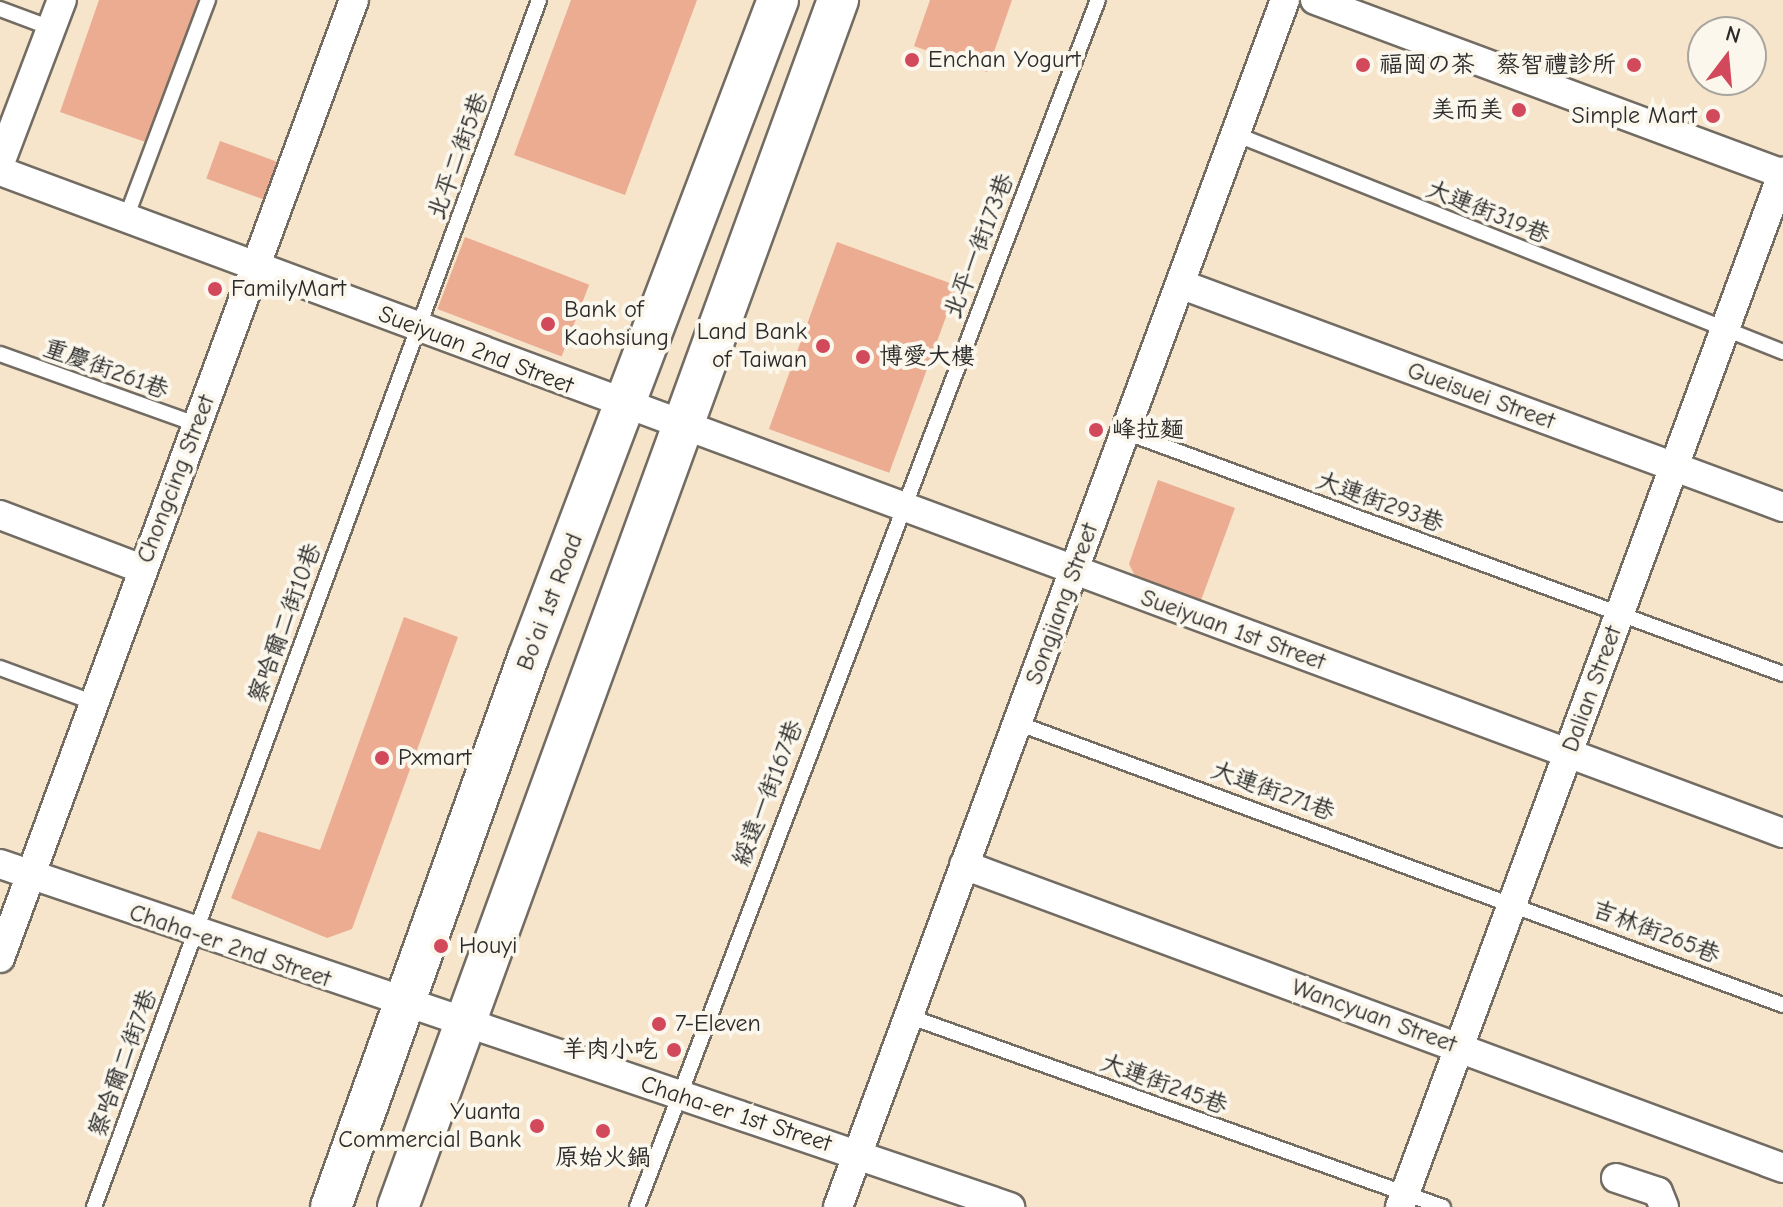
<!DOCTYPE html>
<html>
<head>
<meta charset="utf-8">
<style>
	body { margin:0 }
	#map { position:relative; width:1783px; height:1207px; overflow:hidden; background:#f6e4cb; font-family:"Comic Neue","LXGW WenKai TC","Klee One",sans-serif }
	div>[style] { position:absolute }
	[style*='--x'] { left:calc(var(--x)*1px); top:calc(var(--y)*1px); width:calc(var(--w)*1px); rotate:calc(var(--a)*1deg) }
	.building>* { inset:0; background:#ebac91; transform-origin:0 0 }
	.roads { filter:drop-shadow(2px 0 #726c63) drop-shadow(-2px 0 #726c63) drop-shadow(0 2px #726c63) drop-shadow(0 -2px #726c63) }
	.service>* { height:14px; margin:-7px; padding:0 7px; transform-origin:7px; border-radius:7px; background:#fff }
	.minor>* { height:28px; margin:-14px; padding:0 14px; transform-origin:14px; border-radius:14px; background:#fff }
	.secondary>* { height:40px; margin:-20px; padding:0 20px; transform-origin:20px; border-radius:20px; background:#fff }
	.dots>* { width:22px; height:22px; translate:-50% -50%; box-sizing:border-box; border:4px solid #fbf7ec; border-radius:50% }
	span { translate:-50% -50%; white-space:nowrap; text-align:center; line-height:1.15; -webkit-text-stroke:8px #fbf7ec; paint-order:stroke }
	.poi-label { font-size:24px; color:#2b2b2b }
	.left { translate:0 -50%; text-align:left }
	.right { translate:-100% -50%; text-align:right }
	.street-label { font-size:24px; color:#2b2b2b }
	.north { position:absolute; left:1687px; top:16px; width:80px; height:80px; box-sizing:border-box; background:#fbf7ec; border:2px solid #a8a59f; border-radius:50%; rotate:16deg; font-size:22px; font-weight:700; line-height:32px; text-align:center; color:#2b2b2b }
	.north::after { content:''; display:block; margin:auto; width:28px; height:36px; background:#d1495b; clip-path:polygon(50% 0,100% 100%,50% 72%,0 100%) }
</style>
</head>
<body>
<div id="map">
	<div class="building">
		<div style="clip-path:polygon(99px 0,202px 0,151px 144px,60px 112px)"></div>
		<div style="clip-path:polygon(571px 0,697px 0,625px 195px,514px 155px)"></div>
		<div style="clip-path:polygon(930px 0,1012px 0,987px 72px,914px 46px)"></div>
		<div style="left:220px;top:141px;width:67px;height:40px;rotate:20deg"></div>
		<div style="left:465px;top:237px;width:133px;height:77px;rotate:21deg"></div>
		<div style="left:837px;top:242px;width:128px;height:199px;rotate:20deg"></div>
		<div style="clip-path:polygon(1158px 480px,1235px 508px,1200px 603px,1137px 580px,1129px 564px)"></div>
		<div style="clip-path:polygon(404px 617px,458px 637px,352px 929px,327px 938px,231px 898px,258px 831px,320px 850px)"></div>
	</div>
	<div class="roads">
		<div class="service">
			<div style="--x:0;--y:9;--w:54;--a:20.4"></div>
			<div style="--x:1235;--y:134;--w:590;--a:21.69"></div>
			<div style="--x:126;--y:218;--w:233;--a:-69.4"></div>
			<div style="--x:0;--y:354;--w:210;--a:19.7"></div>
			<div style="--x:1125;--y:432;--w:701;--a:20.19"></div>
			<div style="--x:0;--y:668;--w:98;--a:20.3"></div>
			<div style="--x:1017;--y:723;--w:816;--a:20.21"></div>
			<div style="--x:908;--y:1016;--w:568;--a:19.65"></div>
			<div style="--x:94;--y:1207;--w:1286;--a:-69.76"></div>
			<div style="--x:637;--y:1207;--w:1292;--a:-69.1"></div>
		</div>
		<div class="minor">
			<div style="--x:1315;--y:0;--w:499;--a:20.4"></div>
			<div style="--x:0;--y:163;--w:174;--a:-69.2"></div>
			<div style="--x:0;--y:171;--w:1902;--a:20.37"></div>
			<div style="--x:1180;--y:284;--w:643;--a:20.3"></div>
			<div style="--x:0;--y:515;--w:152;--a:20.8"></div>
			<div style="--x:0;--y:864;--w:1067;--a:18.76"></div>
			<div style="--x:964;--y:865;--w:873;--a:20.3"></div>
			<div style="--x:0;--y:958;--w:1021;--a:-69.72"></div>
			<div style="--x:1616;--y:1178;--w:44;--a:18.4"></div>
			<div style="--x:1658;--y:1192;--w:16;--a:68"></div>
			<div style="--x:838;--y:1207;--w:1287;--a:-69.68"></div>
			<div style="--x:1400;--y:1207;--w:1104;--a:-69.69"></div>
		</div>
		<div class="secondary">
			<div style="--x:331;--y:1207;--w:583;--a:-70.26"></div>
			<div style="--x:528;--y:658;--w:704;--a:-69.2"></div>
			<div style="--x:398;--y:1207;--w:1285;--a:-69.97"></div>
		</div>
	</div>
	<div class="dots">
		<div style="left:912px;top:60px;background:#d1495b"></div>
		<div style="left:1363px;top:65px;background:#d1495b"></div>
		<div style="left:1634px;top:65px;background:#d1495b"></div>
		<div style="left:1519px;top:110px;background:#d1495b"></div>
		<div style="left:1713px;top:116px;background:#d1495b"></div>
		<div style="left:215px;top:289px;background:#d1495b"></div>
		<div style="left:548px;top:324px;background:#d1495b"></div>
		<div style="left:823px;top:346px;background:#d1495b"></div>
		<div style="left:863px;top:357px;background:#d1495b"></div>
		<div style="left:1096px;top:430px;background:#d1495b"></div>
		<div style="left:382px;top:758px;background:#d1495b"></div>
		<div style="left:441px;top:946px;background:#d1495b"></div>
		<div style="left:659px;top:1024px;background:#d1495b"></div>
		<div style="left:674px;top:1050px;background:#d1495b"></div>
		<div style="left:537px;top:1126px;background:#d1495b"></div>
		<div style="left:603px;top:1131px;background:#d1495b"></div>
	</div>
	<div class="poi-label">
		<span class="left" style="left:928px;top:60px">Enchan Yogurt</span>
		<span class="left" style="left:1379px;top:65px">福岡の茶</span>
		<span class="right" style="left:1616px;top:65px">蔡智禮診所</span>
		<span class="right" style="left:1503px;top:110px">美而美</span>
		<span class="right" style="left:1697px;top:116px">Simple Mart</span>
		<span class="left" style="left:231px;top:289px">FamilyMart</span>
		<span class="left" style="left:564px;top:324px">Bank of<br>Kaohsiung</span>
		<span class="right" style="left:807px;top:346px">Land Bank<br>of Taiwan</span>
		<span class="left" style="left:879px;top:357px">博愛大樓</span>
		<span class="left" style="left:1112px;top:430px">峰拉麵</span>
		<span class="left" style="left:398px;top:758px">Pxmart</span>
		<span class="left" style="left:459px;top:946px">Houyi</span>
		<span class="left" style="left:675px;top:1024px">7-Eleven</span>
		<span class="right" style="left:658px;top:1050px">羊肉小吃</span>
		<span class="right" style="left:521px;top:1126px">Yuanta<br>Commercial Bank</span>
		<span style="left:603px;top:1158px">原始火鍋</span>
	</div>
	<div class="street-label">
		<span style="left:458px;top:156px;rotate:-70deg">北平二街5巷</span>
		<span style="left:1488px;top:212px;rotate:22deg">大連街319巷</span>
		<span style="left:979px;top:246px;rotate:-69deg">北平一街173巷</span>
		<span style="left:476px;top:350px;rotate:21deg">Sueiyuan 2nd Street</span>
		<span style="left:106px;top:369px;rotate:20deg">重慶街261巷</span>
		<span style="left:1481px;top:396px;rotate:20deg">Gueisuei Street</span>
		<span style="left:176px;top:479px;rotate:-69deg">Chongcing Street</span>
		<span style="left:1380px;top:502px;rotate:20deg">大連街293巷</span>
		<span style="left:550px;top:602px;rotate:-69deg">Bo'ai 1st Road</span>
		<span style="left:1062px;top:604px;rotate:-70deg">Songjiang Street</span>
		<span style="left:285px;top:623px;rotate:-70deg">察哈爾二街10巷</span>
		<span style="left:1233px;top:630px;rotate:20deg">Sueiyuan 1st Street</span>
		<span style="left:1592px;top:689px;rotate:-70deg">Dalian Street</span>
		<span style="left:1273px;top:791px;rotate:20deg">大連街271巷</span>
		<span style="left:768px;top:793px;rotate:-69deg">綏遠一街167巷</span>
		<span style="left:1656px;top:932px;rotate:21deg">吉林街265巷</span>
		<span style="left:230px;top:946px;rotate:19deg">Chaha-er 2nd Street</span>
		<span style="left:1374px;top:1016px;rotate:20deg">Wancyuan Street</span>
		<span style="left:123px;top:1063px;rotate:-70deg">察哈爾二街7巷</span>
		<span style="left:1164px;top:1084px;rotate:20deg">大連街245巷</span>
		<span style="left:736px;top:1114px;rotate:18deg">Chaha-er 1st Street</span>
	</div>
	<div class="north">N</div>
</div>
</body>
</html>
